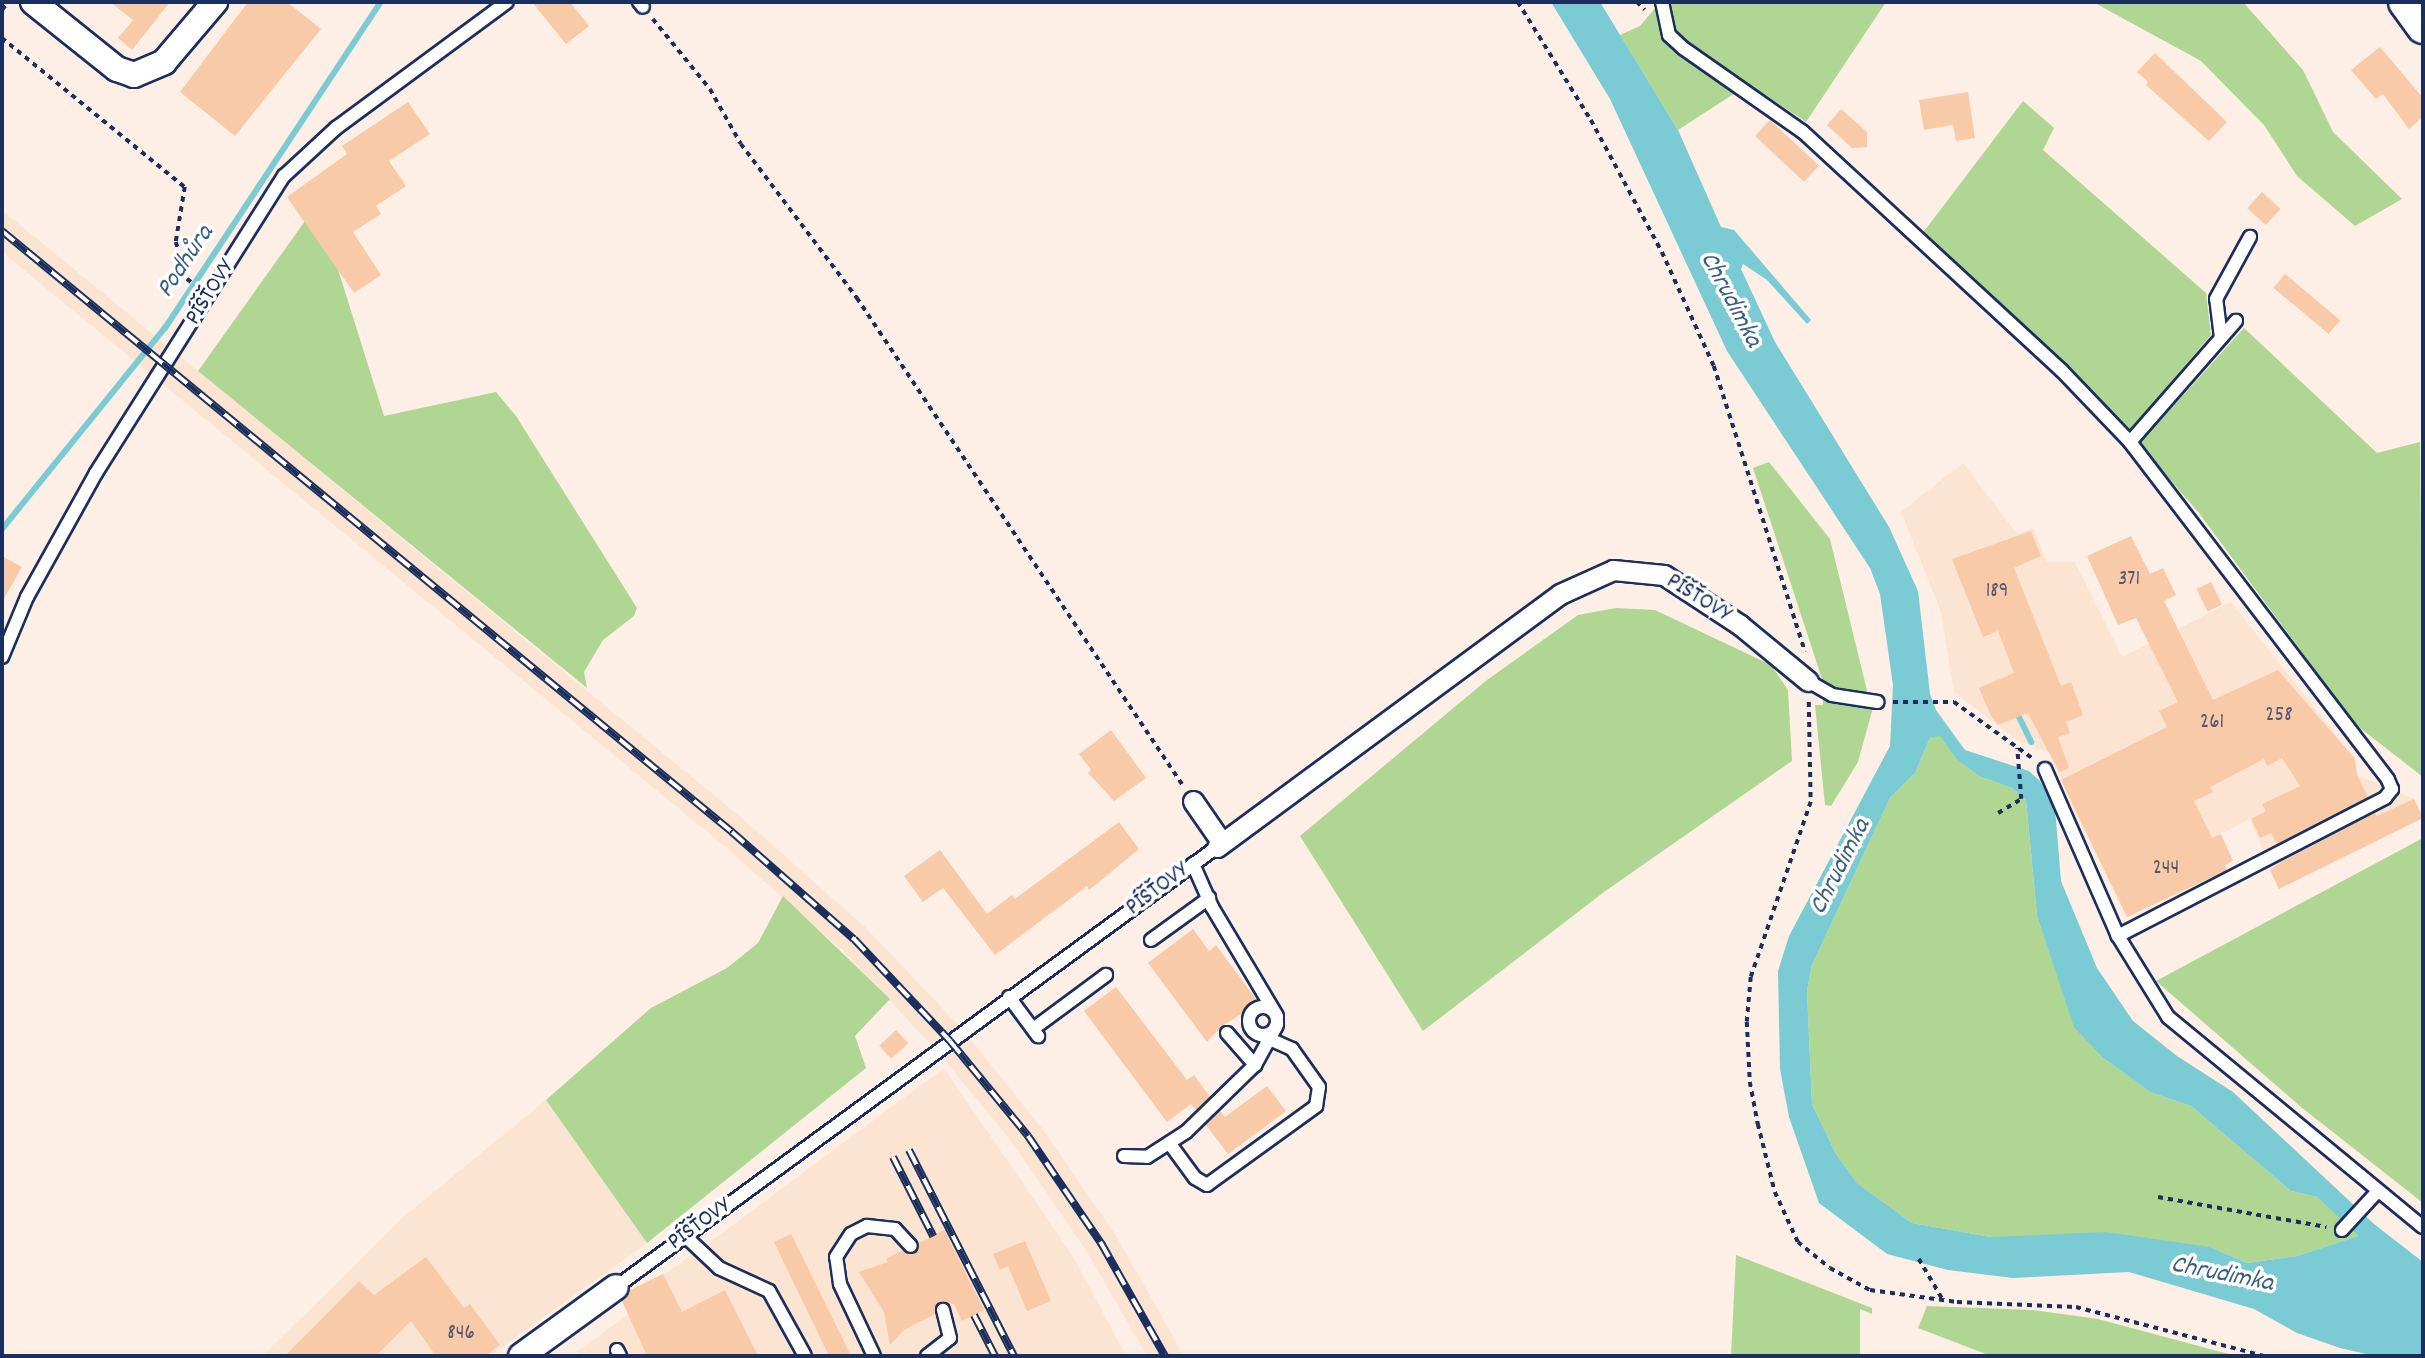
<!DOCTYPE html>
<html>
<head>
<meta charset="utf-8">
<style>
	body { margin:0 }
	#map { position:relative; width:2425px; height:1358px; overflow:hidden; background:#fdefe5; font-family:Dekko,sans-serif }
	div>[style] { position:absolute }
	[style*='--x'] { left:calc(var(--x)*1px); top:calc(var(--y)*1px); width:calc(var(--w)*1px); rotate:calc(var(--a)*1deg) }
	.built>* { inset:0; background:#fce4d2 }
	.green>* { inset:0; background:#afd692 }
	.water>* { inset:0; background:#7bcbd4 }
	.stream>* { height:6px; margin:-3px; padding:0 3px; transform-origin:3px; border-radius:3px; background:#7bcbd4 }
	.building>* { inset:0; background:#f8caa7; transform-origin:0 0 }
	.path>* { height:3.5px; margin-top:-1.75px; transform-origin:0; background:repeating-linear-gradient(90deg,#1b2f5e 0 5px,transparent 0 10px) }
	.roads { filter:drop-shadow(2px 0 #1b2f5e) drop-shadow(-2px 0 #1b2f5e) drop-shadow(0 2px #1b2f5e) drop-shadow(0 -2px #1b2f5e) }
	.service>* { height:12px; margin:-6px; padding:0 6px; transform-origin:6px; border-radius:6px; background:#fff }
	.service>.ring { margin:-6px; padding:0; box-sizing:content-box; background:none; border:12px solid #fff; border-radius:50% }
	.pedestrian>* { height:19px; margin:-9.5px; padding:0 9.5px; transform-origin:9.5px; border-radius:9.5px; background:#fff }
	.minor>* { height:24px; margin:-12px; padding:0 12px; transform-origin:12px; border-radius:12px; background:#fff }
	.tertiary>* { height:32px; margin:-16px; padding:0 16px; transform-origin:16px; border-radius:16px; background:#fff }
	.rail>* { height:8px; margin-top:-4px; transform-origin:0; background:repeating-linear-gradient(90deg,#fff 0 16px,#1b2f5e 0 32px); box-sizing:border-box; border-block:2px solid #1b2f5e }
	span { translate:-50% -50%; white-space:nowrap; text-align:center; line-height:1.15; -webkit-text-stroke:7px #fff; paint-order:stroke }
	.number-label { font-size:21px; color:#525670 }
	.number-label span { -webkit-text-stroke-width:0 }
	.street-label { font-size:24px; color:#1b2f5e }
	.water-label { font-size:26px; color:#385e81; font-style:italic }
	.frame { position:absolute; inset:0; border:4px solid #1b2f5e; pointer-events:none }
</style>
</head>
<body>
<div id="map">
	<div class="built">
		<div style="clip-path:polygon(2px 210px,743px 819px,866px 928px,963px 1030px,1041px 1127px,1115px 1234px,1184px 1356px,1147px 1356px,1087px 1252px,1015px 1146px,938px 1052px,843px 951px,722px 844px,2px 252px)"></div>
		<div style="clip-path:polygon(1963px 463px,2017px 534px,2033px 528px,2047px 562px,2075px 562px,2122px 657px,2231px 602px,2355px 759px,2357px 775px,2414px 799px,2423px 818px,2279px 889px,2250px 819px,2221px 834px,2233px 861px,2225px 865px,2227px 870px,2127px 917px,2070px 803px,2051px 753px,2017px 740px,1954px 692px,1941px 612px,1901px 512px)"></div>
		<div style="clip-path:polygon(944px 1068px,1074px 1258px,1126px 1356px,581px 1356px,578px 1351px,629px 1314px,620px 1296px,663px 1275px,702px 1248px)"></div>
		<div style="clip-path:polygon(546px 1100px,647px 1243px,490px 1356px,263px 1356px,401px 1219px)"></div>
	</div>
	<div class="green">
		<div style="clip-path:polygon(1655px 2px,1886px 2px,1806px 122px,1749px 84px,1678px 130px,1620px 35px,1640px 26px,1656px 7px)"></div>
		<div style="clip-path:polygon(2093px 2px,2243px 2px,2303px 70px,2333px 132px,2402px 199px,2355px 226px,2297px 176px,2264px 125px,2201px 61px)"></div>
		<div style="clip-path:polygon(2023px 101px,2054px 128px,2043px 150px,2206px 293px,2211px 335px,2128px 432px,2097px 397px,1922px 234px)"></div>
		<div style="clip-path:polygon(305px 221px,337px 266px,384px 416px,496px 392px,516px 416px,637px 608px,634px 616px,603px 640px,584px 672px,587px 688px,198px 371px)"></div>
		<div style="clip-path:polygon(2244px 328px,2377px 453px,2420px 442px,2423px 777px,2355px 724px,2199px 513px,2139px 444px)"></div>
		<div style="clip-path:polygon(1769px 462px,1830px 539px,1872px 711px,1858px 762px,1831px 806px,1825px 805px,1815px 705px,1823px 705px,1822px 679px,1753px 468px)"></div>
		<div style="clip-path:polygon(1616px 608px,1655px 610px,1771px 665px,1788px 690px,1792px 761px,1604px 892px,1423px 1031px,1300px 836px,1487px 680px,1578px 615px)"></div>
		<div style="clip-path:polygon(1940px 735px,1956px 759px,1979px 776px,2012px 788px,2026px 800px,2037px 916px,2075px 1027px,2102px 1057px,2150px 1092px,2191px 1106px,2291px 1191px,2317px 1197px,2360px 1236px,2297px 1256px,2247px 1263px,2210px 1247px,1991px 1237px,1912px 1223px,1857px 1183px,1836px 1154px,1812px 1104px,1807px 991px,1812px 965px,1890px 798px,1915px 773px,1930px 738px)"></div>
		<div style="clip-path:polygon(2423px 838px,2423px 1203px,2301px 1107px,2156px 981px)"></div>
		<div style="clip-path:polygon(783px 896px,890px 999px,855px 1036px,866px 1068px,647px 1243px,546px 1100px,651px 1008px,727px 968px,758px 943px)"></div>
		<div style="clip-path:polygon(1736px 1255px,1872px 1308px,1872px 1314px,1860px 1309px,1860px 1356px,1731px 1356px)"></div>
		<div style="clip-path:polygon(1927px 1306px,2033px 1310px,2098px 1319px,2236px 1356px,1991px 1356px,1918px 1328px)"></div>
	</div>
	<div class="water">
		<div style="clip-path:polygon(evenodd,1551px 2px,1600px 2px,1678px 130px,1721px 227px,1734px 230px,1811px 320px,1807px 324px,1767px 280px,1743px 264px,1741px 269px,1775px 342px,1889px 527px,1918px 591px,1930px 694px,1936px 710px,1965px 750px,2029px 771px,2040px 781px,2055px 808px,2061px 881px,2097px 968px,2133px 1021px,2177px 1056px,2233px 1092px,2374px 1224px,2423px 1262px,2423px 1356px,2375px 1356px,2340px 1348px,2297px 1333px,2254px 1309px,2129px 1272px,2013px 1278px,1948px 1270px,1887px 1254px,1819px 1203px,1789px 1117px,1780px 1069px,1778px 971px,1789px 936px,1890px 746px,1893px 685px,1880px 594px,1870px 568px,1727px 351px,1610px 99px,1551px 2px,1940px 736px,1956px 759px,1979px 776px,2012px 788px,2026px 800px,2037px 916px,2074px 1027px,2102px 1057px,2150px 1092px,2191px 1106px,2291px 1191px,2317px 1197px,2359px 1236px,2297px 1256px,2247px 1263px,2210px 1247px,2106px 1232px,1991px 1237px,1912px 1223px,1857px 1183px,1836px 1154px,1812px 1104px,1807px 991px,1812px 965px,1890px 798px,1915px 773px,1930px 738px,1940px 736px)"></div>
	</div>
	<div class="stream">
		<div style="--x:2;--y:529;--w:259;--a:-51"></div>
		<div style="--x:165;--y:328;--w:391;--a:-56.5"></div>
		<div style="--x:2019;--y:717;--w:28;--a:64"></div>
	</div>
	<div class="building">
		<div style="clip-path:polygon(110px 2px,170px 2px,132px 50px,118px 38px,133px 20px)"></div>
		<div style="clip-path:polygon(248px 2px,287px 2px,321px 29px,235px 136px,180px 92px)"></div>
		<div style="clip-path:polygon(532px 2px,570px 2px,589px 26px,566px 44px)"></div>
		<div style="clip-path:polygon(2380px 47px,2423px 98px,2423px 117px,2409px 129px,2383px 94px,2376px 99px,2351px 70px)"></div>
		<div style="clip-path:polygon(2155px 53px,2227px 122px,2209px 141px,2146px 85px,2148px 82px,2137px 72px)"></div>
		<div style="clip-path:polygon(1968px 92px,1975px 138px,1956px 141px,1953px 125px,1924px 130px,1919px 100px)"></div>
		<div style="clip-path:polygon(408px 102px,430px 134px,389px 161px,406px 186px,376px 206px,381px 214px,353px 232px,381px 275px,354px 293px,287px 197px,347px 154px,342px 146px)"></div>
		<div style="clip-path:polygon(1841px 109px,1867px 132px,1867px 147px,1852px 148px,1827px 125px)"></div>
		<div style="left:1770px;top:120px;width:67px;height:22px;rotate:43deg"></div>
		<div style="left:2262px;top:192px;width:25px;height:22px;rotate:42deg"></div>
		<div style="left:2285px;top:274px;width:72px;height:18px;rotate:40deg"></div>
		<div style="clip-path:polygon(2031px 531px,2041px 556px,2014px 568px,2061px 686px,2071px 682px,2083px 715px,2066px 722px,2070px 733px,2058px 737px,2069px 768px,2059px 772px,2028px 713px,1998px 725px,1991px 716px,1979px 688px,2014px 673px,1998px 631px,1983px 637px,1952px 559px)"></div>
		<div style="clip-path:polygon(2131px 536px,2150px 574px,2163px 568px,2176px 595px,2164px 601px,2213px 700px,2278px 670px,2355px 759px,2357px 775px,2368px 797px,2277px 844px,2271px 833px,2260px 838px,2251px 819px,2266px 811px,2262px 804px,2300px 786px,2282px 758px,2267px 766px,2264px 759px,2210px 787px,2213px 792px,2194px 801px,2212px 838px,2221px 834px,2233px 861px,2225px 865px,2227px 870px,2127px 917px,2061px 780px,2167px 727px,2159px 711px,2178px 702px,2136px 618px,2118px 625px,2087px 556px)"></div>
		<div style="clip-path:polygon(2px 556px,22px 567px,2px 602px)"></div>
		<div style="left:2211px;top:582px;width:25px;height:16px;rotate:64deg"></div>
		<div style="clip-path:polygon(1111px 730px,1146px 778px,1114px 801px,1088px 773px,1091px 770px,1079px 754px)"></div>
		<div style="clip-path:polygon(2414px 799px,2423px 818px,2279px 889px,2270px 870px,2285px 860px,2375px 813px,2377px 816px)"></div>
		<div style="clip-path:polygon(1119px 822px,1139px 849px,1089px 890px,1087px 886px,995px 955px,943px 888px,923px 902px,904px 876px,940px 850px,987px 914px,1012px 895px,1015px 899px)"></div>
		<div style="clip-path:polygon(1193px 929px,1209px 951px,1216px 945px,1259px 1003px,1222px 1026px,1207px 1042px,1148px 963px)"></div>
		<div style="clip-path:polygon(1116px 987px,1187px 1080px,1194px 1075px,1210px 1097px,1196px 1110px,1191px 1104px,1167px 1122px,1084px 1011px)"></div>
		<div style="left:896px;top:1030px;width:18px;height:23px;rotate:47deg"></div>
		<div style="clip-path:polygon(1267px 1086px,1286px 1111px,1228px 1154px,1206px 1125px,1220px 1111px,1225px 1117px)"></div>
		<div style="clip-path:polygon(944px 1230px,984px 1310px,962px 1321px,954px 1304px,940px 1302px,935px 1314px,904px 1330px,890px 1345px,884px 1312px,859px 1272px,888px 1262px,886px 1259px,903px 1250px,914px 1254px,919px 1243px)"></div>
		<div style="clip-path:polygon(791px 1234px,802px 1256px,851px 1356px,829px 1356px,774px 1242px)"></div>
		<div style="clip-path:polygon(1025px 1241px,1051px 1301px,1027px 1311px,1008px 1266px,1000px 1270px,993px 1254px)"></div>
		<div style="clip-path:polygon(426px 1257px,464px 1308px,470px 1304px,500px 1345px,485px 1356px,436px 1356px,411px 1321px,376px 1356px,285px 1356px,359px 1281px,374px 1295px)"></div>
		<div style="clip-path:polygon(663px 1274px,682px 1312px,725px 1290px,758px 1356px,647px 1356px,622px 1301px,630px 1290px)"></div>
	</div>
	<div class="path">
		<div style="--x:1518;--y:2;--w:139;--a:58.3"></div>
		<div style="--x:1591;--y:120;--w:150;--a:61.7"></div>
		<div style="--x:1662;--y:252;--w:125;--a:65.5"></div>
		<div style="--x:1714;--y:366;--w:300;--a:72.3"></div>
		<div style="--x:1637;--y:2;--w:11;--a:45"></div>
		<div style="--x:2;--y:10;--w:10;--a:-53"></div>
		<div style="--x:653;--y:19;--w:90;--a:50.8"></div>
		<div style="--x:710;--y:89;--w:63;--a:60.6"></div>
		<div style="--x:741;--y:144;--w:193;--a:53"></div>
		<div style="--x:857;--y:298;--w:585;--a:56.23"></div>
		<div style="--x:2;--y:38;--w:236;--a:39.2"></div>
		<div style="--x:185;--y:187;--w:56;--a:99.3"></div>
		<div style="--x:176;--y:242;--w:39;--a:73"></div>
		<div style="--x:187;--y:279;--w:10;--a:37"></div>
		<div style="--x:1809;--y:702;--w:100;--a:88.9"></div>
		<div style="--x:1811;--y:802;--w:185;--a:108.9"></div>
		<div style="--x:1751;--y:977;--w:45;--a:95.1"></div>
		<div style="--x:1747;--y:1022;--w:60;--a:87.1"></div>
		<div style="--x:1750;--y:1082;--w:43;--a:79.2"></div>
		<div style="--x:1758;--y:1124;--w:70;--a:76"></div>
		<div style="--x:1775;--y:1192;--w:55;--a:65.3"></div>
		<div style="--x:1798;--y:1242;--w:41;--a:39.1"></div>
		<div style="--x:1830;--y:1268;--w:46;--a:28.8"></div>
		<div style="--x:1870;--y:1290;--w:88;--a:7.9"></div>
		<div style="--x:1957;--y:1302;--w:119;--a:2.4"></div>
		<div style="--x:2076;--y:1307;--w:194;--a:14.6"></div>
		<div style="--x:1893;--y:702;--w:61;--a:0"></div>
		<div style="--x:1954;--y:702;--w:96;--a:35.7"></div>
		<div style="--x:1998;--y:813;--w:27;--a:-31"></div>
		<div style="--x:2021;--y:799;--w:51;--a:-94.5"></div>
		<div style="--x:2158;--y:1197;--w:171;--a:10.1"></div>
		<div style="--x:1919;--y:1259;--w:48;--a:59.7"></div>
	</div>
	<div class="roads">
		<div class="service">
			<div style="--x:639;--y:2;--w:6;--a:51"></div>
			<div style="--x:1662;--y:2;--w:34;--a:78"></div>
			<div style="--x:1669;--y:35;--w:19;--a:43"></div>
			<div style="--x:1683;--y:48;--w:146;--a:35"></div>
			<div style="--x:1803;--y:132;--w:352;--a:42.7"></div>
			<div style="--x:2062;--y:371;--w:98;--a:46.2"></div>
			<div style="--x:2130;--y:442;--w:425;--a:52.6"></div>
			<div style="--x:2388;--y:780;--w:10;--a:66"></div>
			<div style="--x:2392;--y:789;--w:11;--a:128"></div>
			<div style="--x:2385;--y:798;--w:301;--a:152.7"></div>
			<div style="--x:2118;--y:936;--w:95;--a:58.3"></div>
			<div style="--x:2168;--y:1017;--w:330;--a:39.5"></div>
			<div style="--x:2221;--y:338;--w:39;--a:-97"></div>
			<div style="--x:2216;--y:299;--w:71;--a:-61.3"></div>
			<div style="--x:2130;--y:442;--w:161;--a:-48.8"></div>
			<div style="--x:2;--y:657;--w:65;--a:-67.4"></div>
			<div style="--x:27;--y:597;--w:142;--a:-60.9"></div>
			<div style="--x:96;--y:473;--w:352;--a:-57.7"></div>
			<div style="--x:284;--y:176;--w:71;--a:-42.7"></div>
			<div style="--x:336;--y:128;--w:212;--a:-36.4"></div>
			<div style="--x:1808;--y:681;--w:28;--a:30"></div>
			<div style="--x:1832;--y:695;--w:46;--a:8.8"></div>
			<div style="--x:2045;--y:769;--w:182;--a:66.4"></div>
			<div style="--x:1193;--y:864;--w:47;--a:66.2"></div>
			<div style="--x:1212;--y:907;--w:127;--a:59.2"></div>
			<div style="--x:1151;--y:940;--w:72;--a:-35.9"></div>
			<div style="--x:1009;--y:997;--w:49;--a:53.4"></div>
			<div class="ring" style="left:1249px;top:1007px;width:16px;height:16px"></div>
			<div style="--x:1033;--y:1029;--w:91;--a:-36.5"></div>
			<div style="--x:1227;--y:1033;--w:43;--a:48.8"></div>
			<div style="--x:1170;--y:1144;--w:42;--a:53.7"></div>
			<div style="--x:1195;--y:1178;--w:14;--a:30"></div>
			<div style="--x:1207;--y:1185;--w:135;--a:-35.9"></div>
			<div style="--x:1316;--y:1106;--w:19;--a:-81"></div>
			<div style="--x:1319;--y:1087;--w:47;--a:-125.4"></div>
			<div style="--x:1292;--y:1049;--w:35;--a:-156"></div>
			<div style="--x:1124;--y:1156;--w:23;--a:2"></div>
			<div style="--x:1147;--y:1157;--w:46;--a:-32.7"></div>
			<div style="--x:1186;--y:1132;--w:96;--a:-44.2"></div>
			<div style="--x:1255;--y:1065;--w:46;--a:-61.2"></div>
			<div style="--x:2342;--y:1230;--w:53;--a:-47.3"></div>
			<div style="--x:685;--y:1236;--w:47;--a:43.3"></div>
			<div style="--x:719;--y:1268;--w:55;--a:24.7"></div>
			<div style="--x:769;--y:1291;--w:74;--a:61"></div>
			<div style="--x:616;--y:1287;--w:745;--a:-36.21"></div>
			<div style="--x:617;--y:1350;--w:7;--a:63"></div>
			<div style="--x:874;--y:1356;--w:80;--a:-115.3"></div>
			<div style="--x:840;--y:1284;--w:27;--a:-98"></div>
			<div style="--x:836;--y:1257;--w:27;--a:-57"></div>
			<div style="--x:851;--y:1234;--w:18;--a:-27"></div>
			<div style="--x:867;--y:1226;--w:28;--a:6"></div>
			<div style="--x:895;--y:1229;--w:23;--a:47"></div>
			<div style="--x:927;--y:1356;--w:29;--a:-38"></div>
			<div style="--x:950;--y:1338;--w:29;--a:-104"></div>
		</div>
		<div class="pedestrian">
			<div style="--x:1193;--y:801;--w:51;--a:55.4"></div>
			<div style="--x:1217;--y:847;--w:426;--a:-36.4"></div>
			<div style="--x:1560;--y:594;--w:58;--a:-24.4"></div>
			<div style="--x:1613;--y:570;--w:51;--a:5.6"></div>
			<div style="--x:1664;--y:575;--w:91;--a:33.3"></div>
			<div style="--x:1740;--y:625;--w:88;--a:39.5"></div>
		</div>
		<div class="minor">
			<div style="--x:33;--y:2;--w:107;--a:38.6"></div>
			<div style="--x:117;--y:69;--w:18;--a:19"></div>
			<div style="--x:134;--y:75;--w:33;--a:-23"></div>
			<div style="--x:164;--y:62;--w:79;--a:-49.6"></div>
			<div style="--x:521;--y:1356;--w:117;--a:-36"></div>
		</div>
		<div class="tertiary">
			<div style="--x:2405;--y:2;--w:31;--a:54"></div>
		</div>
	</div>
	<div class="rail">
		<div style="--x:2;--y:231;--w:946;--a:39.46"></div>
		<div style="--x:732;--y:832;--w:162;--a:41.3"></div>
		<div style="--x:854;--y:939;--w:140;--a:46.7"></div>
		<div style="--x:950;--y:1041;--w:123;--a:50.6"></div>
		<div style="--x:1028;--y:1136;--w:130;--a:55.7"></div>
		<div style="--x:1101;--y:1243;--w:130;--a:60.5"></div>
		<div style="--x:909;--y:1150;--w:231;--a:63"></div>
		<div style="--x:893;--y:1157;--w:89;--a:63.1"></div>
		<div style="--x:974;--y:1315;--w:46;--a:62.9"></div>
	</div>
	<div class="number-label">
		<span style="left:2129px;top:580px">371</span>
		<span style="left:1997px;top:592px">189</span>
		<span style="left:2279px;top:716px">258</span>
		<span style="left:2212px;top:723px">261</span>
		<span style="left:2166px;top:869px">244</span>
		<span style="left:461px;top:1334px">846</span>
	</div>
	<div class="street-label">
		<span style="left:211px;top:293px;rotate:-58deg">PÍŠŤOVY</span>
		<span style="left:1698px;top:599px;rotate:32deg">PÍŠŤOVY</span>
		<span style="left:1158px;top:890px;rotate:-37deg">PÍŠŤOVY</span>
		<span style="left:700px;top:1225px;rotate:-36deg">PÍŠŤOVY</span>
	</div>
	<div class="water-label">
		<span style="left:186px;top:262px;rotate:-56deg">Podhůra</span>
		<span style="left:1730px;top:300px;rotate:62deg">Chrudimka</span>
		<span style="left:1841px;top:867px;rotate:-63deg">Chrudimka</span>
		<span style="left:2222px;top:1275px;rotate:11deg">Chrudimka</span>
	</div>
	<div class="frame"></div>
</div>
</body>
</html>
